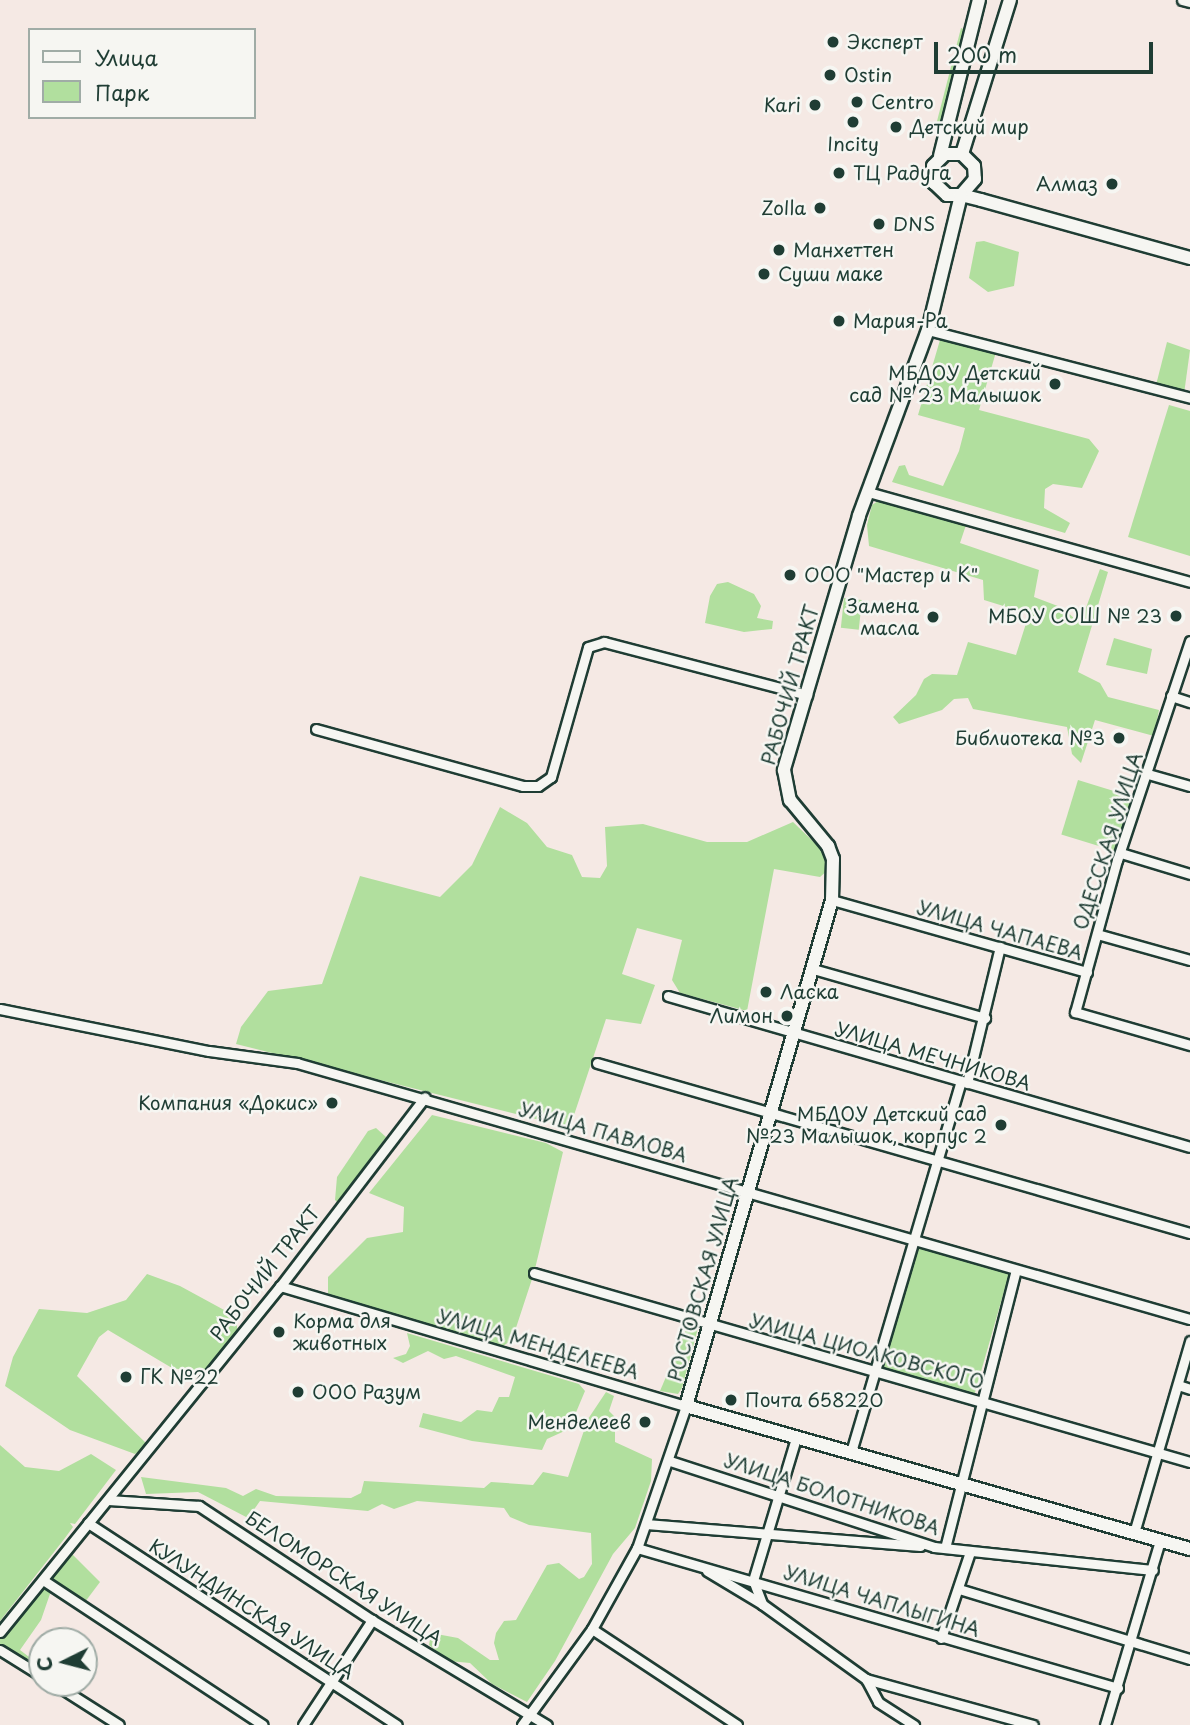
<!DOCTYPE html>
<html>
<head>
<meta charset="utf-8">
<style>
	body { margin:0 }
	#map { position:relative; width:1190px; height:1725px; overflow:hidden; background:#f5e9e4; font-family:"Playpen Sans",sans-serif }
	div>[style] { position:absolute }
	[style*='--x'] { left:calc(var(--x)*1px); top:calc(var(--y)*1px); width:calc(var(--w)*1px); rotate:calc(var(--a)*1deg) }
	.green>* { inset:0; background:#b1df9e; transform-origin:0 0 }
	.roads { filter:drop-shadow(2px 0 #1f3d34) drop-shadow(-2px 0 #1f3d34) drop-shadow(0 2px #1f3d34) drop-shadow(0 -2px #1f3d34) }
	.street>* { height:9px; margin:-4.5px; padding:0 4.5px; transform-origin:4.5px; border-radius:4.5px; background:#f6f6f2 }
	.secondary>* { height:12px; margin:-6px; padding:0 6px; transform-origin:6px; border-radius:6px; background:#f6f6f2 }
	.dots>* { width:19px; height:19px; translate:-50% -50%; box-sizing:border-box; border:4px solid #f6f6f2; border-radius:50% }
	span { translate:-50% -50%; white-space:nowrap; text-align:center; line-height:1.15; -webkit-text-stroke:5px #f6f6f2; paint-order:stroke }
	.poi-label { font-size:19px; color:#1f3d34 }
	.left { translate:0 -50%; text-align:left }
	.right { translate:-100% -50%; text-align:right }
	.street-label { font-size:19px; color:#1f3d34 }
	.legend { position:absolute; left:28px; top:28px; width:228px; height:91px; box-sizing:border-box; background:#f6f6f2; border:2px solid #a0aca6; margin:0; padding:9px 12px; list-style:none; font-size:21px; color:#1f3d34 }
	.legend li { display:flex; align-items:center; gap:14px; height:35px }
	.legend b { width:35px; border:2px solid #a0aca6 }
	.north { position:absolute; left:28px; top:1627px; width:70px; height:70px; box-sizing:border-box; background:#f6f6f2; border:2px solid #a0aca6; border-radius:50%; rotate:264deg; font-size:19px; font-weight:700; line-height:28px; text-align:center; color:#1f3d34 }
	.north::after { content:''; display:block; margin:auto; width:24px; height:32px; background:#1f3d34; clip-path:polygon(50% 0,100% 100%,50% 72%,0 100%) }
	.scale { position:absolute; left:934px; top:42px; width:219px; height:32px; box-sizing:border-box; border:4px solid #1f3d34; border-top:0; padding-left:9px; font-size:21px; line-height:24px; white-space:nowrap; color:#1f3d34; -webkit-text-stroke:5px #f6f6f2; paint-order:stroke }
</style>
</head>
<body>
<div id="map">
	<div class="green">
		<div style="clip-path:polygon(961px 28px,966px 30px,940px 127px,936px 125px)"></div>
		<div style="clip-path:polygon(984px 241px,1019px 252px,1014px 286px,988px 292px,969px 278px,976px 242px)"></div>
		<div style="clip-path:polygon(940px 340px,996px 352px,979px 410px,1089px 439px,1099px 451px,1082px 488px,1053px 484px,1045px 489px,1044px 508px,1070px 523px,1065px 533px,892px 482px,899px 466px,905px 465px,909px 475px,943px 486px,959px 451px,965px 428px,918px 415px)"></div>
		<div style="clip-path:polygon(1167px 342px,1190px 350px,1184px 394px,1156px 385px)"></div>
		<div style="clip-path:polygon(1169px 405px,1190px 411px,1190px 556px,1128px 537px)"></div>
		<div style="clip-path:polygon(881px 499px,960px 521px,966px 525px,960px 543px,1039px 570px,1034px 597px,1063px 608px,1076px 620px,1082px 619px,1100px 569px,1108px 572px,1078px 672px,1100px 683px,1108px 697px,1159px 710px,1154px 736px,1095px 720px,1081px 763px,1072px 754px,1067px 727px,973px 709px,968px 698px,954px 699px,942px 710px,899px 724px,893px 717px,916px 695px,924px 679px,932px 674px,957px 675px,968px 642px,1016px 655px,1029px 614px,984px 600px,983px 580px,869px 546px,867px 525px,872px 505px)"></div>
		<div style="clip-path:polygon(728px 582px,754px 594px,761px 606px,757px 618px,773px 621px,772px 629px,744px 632px,705px 623px,710px 596px,717px 584px)"></div>
		<div style="left:844px;top:598px;width:18px;height:30px;rotate:6deg"></div>
		<div style="clip-path:polygon(1114px 638px,1152px 649px,1147px 674px,1106px 665px)"></div>
		<div style="left:1078px;top:780px;width:57px;height:57px;rotate:17deg"></div>
		<div style="clip-path:polygon(500px 807px,527px 823px,547px 847px,572px 855px,582px 877px,600px 878px,607px 866px,605px 827px,643px 824px,707px 842px,747px 842px,793px 822px,821px 849px,828px 870px,820px 877px,774px 869px,747px 1011px,680px 993px,672px 980px,682px 940px,637px 928px,622px 974px,655px 985px,641px 1024px,606px 1019px,573px 1118px,564px 1126px,236px 1044px,241px 1027px,268px 991px,322px 984px,360px 876px,440px 897px,472px 865px)"></div>
		<div style="clip-path:polygon(432px 1115px,546px 1143px,563px 1152px,534px 1273px,512px 1340px,503px 1346px,328px 1294px,328px 1277px,367px 1238px,403px 1232px,404px 1207px,369px 1193px)"></div>
		<div style="clip-path:polygon(376px 1128px,386px 1137px,339px 1204px,335px 1200px,337px 1177px,368px 1131px)"></div>
		<div style="left:913px;top:1246px;width:100px;height:126px;rotate:16deg"></div>
		<div style="clip-path:polygon(147px 1274px,180px 1286px,237px 1317px,237px 1330px,202px 1373px,172px 1368px,108px 1330px,99px 1337px,77px 1376px,148px 1445px,135px 1454px,70px 1430px,5px 1386px,13px 1357px,39px 1309px,87px 1313px,126px 1300px)"></div>
		<div style="clip-path:polygon(688px 1325px,698px 1328px,682px 1388px,678px 1394px,660px 1391px)"></div>
		<div style="clip-path:polygon(407px 1333px,579px 1384px,585px 1391px,569px 1429px,547px 1439px,542px 1450px,472px 1441px,419px 1427px,423px 1413px,461px 1422px,477px 1410px,492px 1412px,499px 1397px,509px 1397px,515px 1377px,456px 1356px,444px 1359px,428px 1351px,403px 1363px,393px 1358px,406px 1354px,410px 1346px)"></div>
		<div style="clip-path:polygon(606px 1392px,614px 1396px,609px 1411px,615px 1417px,615px 1442px,652px 1459px,651px 1481px,635px 1528px,613px 1554px,555px 1661px,527px 1702px,492px 1684px,470px 1663px,449px 1661px,429px 1645px,431px 1633px,458px 1638px,490px 1660px,499px 1660px,494px 1643px,496px 1633px,504px 1621px,516px 1620px,547px 1565px,559px 1563px,579px 1579px,584px 1577px,592px 1564px,591px 1533px,529px 1525px,510px 1517px,504px 1508px,417px 1501px,394px 1509px,382px 1504px,368px 1511px,260px 1501px,248px 1518px,198px 1492px,146px 1494px,141px 1477px,226px 1488px,243px 1496px,256px 1489px,276px 1496px,351px 1498px,361px 1493px,364px 1481px,484px 1488px,491px 1482px,533px 1485px,543px 1472px,568px 1477px,588px 1419px)"></div>
		<div style="clip-path:polygon(0 1445px,25px 1467px,59px 1471px,91px 1454px,116px 1470px,75px 1524px,70px 1523px,73px 1527px,65px 1538px,0 1621px)"></div>
		<div style="clip-path:polygon(71px 1553px,100px 1582px,85px 1602px,49px 1580px)"></div>
		<div style="clip-path:polygon(44px 1587px,51px 1591px,41px 1620px,20px 1650px,33px 1660px,30px 1664px,0 1646px,0 1638px)"></div>
	</div>
	<div class="roads">
		<div class="street">
			<div style="--x:1182;--y:0;--w:8;--a:14"></div>
			<div style="--x:928;--y:330;--w:271;--a:14.5"></div>
			<div style="--x:868;--y:492;--w:334;--a:15.6"></div>
			<div style="--x:1190;--y:641;--w:231;--a:108.4"></div>
			<div style="--x:1117;--y:860;--w:158;--a:105.4"></div>
			<div style="--x:1075;--y:1012;--w:120;--a:16"></div>
			<div style="--x:1171;--y:696;--w:20;--a:18"></div>
			<div style="--x:316;--y:729;--w:215;--a:15.4"></div>
			<div style="--x:523;--y:786;--w:15;--a:0"></div>
			<div style="--x:538;--y:786;--w:16;--a:-35"></div>
			<div style="--x:551;--y:777;--w:135;--a:-74.1"></div>
			<div style="--x:588;--y:647;--w:17;--a:-17"></div>
			<div style="--x:604;--y:642;--w:210;--a:14.6"></div>
			<div style="--x:1148;--y:774;--w:44;--a:15.9"></div>
			<div style="--x:1121;--y:853;--w:72;--a:16.9"></div>
			<div style="--x:832;--y:900;--w:265;--a:15.8"></div>
			<div style="--x:1097;--y:934;--w:97;--a:15.6"></div>
			<div style="--x:813;--y:969;--w:179;--a:15.9"></div>
			<div style="--x:668;--y:996;--w:543;--a:16.13"></div>
			<div style="--x:0;--y:1009;--w:213;--a:11.4"></div>
			<div style="--x:209;--y:1051;--w:89;--a:7.8"></div>
			<div style="--x:297;--y:1063;--w:929;--a:16"></div>
			<div style="--x:597;--y:1063;--w:617;--a:16"></div>
			<div style="--x:967;--y:1083;--w:140;--a:-76.4"></div>
			<div style="--x:534;--y:1273;--w:683;--a:16.07"></div>
			<div style="--x:280;--y:1286;--w:423;--a:16.5"></div>
			<div style="--x:686;--y:1406;--w:150;--a:109"></div>
			<div style="--x:637;--y:1548;--w:93;--a:119.1"></div>
			<div style="--x:592;--y:1629;--w:119;--a:126.1"></div>
			<div style="--x:1178;--y:1385;--w:13;--a:18"></div>
			<div style="--x:796;--y:1438;--w:148;--a:106.8"></div>
			<div style="--x:753;--y:1580;--w:26;--a:69"></div>
			<div style="--x:762;--y:1604;--w:128;--a:35.8"></div>
			<div style="--x:866;--y:1679;--w:26;--a:62"></div>
			<div style="--x:878;--y:1702;--w:43;--a:32.6"></div>
			<div style="--x:851;--y:1452;--w:387;--a:-73.5"></div>
			<div style="--x:670;--y:1461;--w:278;--a:18"></div>
			<div style="--x:934;--y:1547;--w:220;--a:6"></div>
			<div style="--x:109;--y:1500;--w:90;--a:3.8"></div>
			<div style="--x:199;--y:1506;--w:207;--a:33.4"></div>
			<div style="--x:372;--y:1620;--w:204;--a:31"></div>
			<div style="--x:88;--y:1523;--w:369;--a:33.2"></div>
			<div style="--x:646;--y:1524;--w:275;--a:4.6"></div>
			<div style="--x:1134;--y:1533;--w:200;--a:-73.7"></div>
			<div style="--x:637;--y:1548;--w:501;--a:16.23"></div>
			<div style="--x:945;--y:1548;--w:287;--a:-75.7"></div>
			<div style="--x:707;--y:1571;--w:64;--a:31"></div>
			<div style="--x:43;--y:1580;--w:263;--a:33.4"></div>
			<div style="--x:959;--y:1589;--w:241;--a:16.9"></div>
			<div style="--x:592;--y:1629;--w:174;--a:33.5"></div>
			<div style="--x:0;--y:1632;--w:443;--a:-51"></div>
			<div style="--x:279;--y:1288;--w:240;--a:-52.6"></div>
			<div style="--x:941;--y:1638;--w:91;--a:-71.4"></div>
			<div style="--x:0;--y:1650;--w:49;--a:31.8"></div>
			<div style="--x:866;--y:1679;--w:173;--a:15.4"></div>
			<div style="--x:53;--y:1683;--w:78;--a:32.5"></div>
			<div style="--x:303;--y:1725;--w:126;--a:-56.7"></div>
			<div style="--x:1105;--y:1725;--w:192;--a:-73.4"></div>
		</div>
		<div class="secondary">
			<div style="--x:962;--y:154;--w:161;--a:-72.7"></div>
			<div style="--x:940;--y:156;--w:161;--a:-76"></div>
			<div style="--x:1190;--y:258;--w:217;--a:-164.5"></div>
			<div style="--x:981;--y:200;--w:21;--a:-166"></div>
			<div style="--x:961;--y:195;--w:14;--a:180"></div>
			<div style="--x:947;--y:195;--w:18;--a:-137"></div>
			<div style="--x:934;--y:183;--w:17;--a:-93"></div>
			<div style="--x:933;--y:166;--w:17;--a:-45"></div>
			<div style="--x:945;--y:154;--w:17;--a:0"></div>
			<div style="--x:962;--y:154;--w:17;--a:45"></div>
			<div style="--x:974;--y:166;--w:13;--a:86"></div>
			<div style="--x:975;--y:179;--w:21;--a:131"></div>
			<div style="--x:961;--y:195;--w:139;--a:103.7"></div>
			<div style="--x:928;--y:330;--w:198;--a:110.4"></div>
			<div style="--x:859;--y:516;--w:265;--a:106.5"></div>
			<div style="--x:784;--y:770;--w:31;--a:79"></div>
			<div style="--x:790;--y:800;--w:60;--a:50.4"></div>
			<div style="--x:828;--y:846;--w:14;--a:69"></div>
			<div style="--x:833;--y:859;--w:41;--a:91.4"></div>
			<div style="--x:832;--y:900;--w:527;--a:106.09"></div>
			<div style="--x:686;--y:1406;--w:524;--a:15.84"></div>
		</div>
	</div>
	<div class="dots">
		<div style="left:833px;top:42px;background:#1f3d34"></div>
		<div style="left:830px;top:75px;background:#1f3d34"></div>
		<div style="left:857px;top:102px;background:#1f3d34"></div>
		<div style="left:815px;top:105px;background:#1f3d34"></div>
		<div style="left:853px;top:122px;background:#1f3d34"></div>
		<div style="left:896px;top:127px;background:#1f3d34"></div>
		<div style="left:839px;top:173px;background:#1f3d34"></div>
		<div style="left:1112px;top:184px;background:#1f3d34"></div>
		<div style="left:820px;top:208px;background:#1f3d34"></div>
		<div style="left:879px;top:224px;background:#1f3d34"></div>
		<div style="left:779px;top:250px;background:#1f3d34"></div>
		<div style="left:764px;top:274px;background:#1f3d34"></div>
		<div style="left:839px;top:321px;background:#1f3d34"></div>
		<div style="left:1055px;top:384px;background:#1f3d34"></div>
		<div style="left:790px;top:575px;background:#1f3d34"></div>
		<div style="left:1176px;top:616px;background:#1f3d34"></div>
		<div style="left:933px;top:617px;background:#1f3d34"></div>
		<div style="left:1119px;top:738px;background:#1f3d34"></div>
		<div style="left:766px;top:992px;background:#1f3d34"></div>
		<div style="left:787px;top:1016px;background:#1f3d34"></div>
		<div style="left:332px;top:1103px;background:#1f3d34"></div>
		<div style="left:1001px;top:1125px;background:#1f3d34"></div>
		<div style="left:279px;top:1332px;background:#1f3d34"></div>
		<div style="left:126px;top:1377px;background:#1f3d34"></div>
		<div style="left:298px;top:1392px;background:#1f3d34"></div>
		<div style="left:731px;top:1400px;background:#1f3d34"></div>
		<div style="left:645px;top:1422px;background:#1f3d34"></div>
	</div>
	<div class="poi-label">
		<span class="left" style="left:847px;top:42px">Эксперт</span>
		<span class="left" style="left:844px;top:75px">Ostin</span>
		<span class="left" style="left:871px;top:102px">Centro</span>
		<span class="right" style="left:801px;top:105px">Kari</span>
		<span class="left" style="left:910px;top:127px">Детский мир</span>
		<span style="left:853px;top:144px">Incity</span>
		<span class="left" style="left:853px;top:173px">ТЦ Радуга</span>
		<span class="right" style="left:1098px;top:184px">Алмаз</span>
		<span class="right" style="left:806px;top:208px">Zolla</span>
		<span class="left" style="left:893px;top:224px">DNS</span>
		<span class="left" style="left:793px;top:250px">Манхеттен</span>
		<span class="left" style="left:778px;top:274px">Суши маке</span>
		<span class="left" style="left:853px;top:321px">Мария-Ра</span>
		<span class="right" style="left:1041px;top:384px">МБДОУ Детский<br>сад № 23 Малышок</span>
		<span class="left" style="left:804px;top:575px">ООО "Мастер и К"</span>
		<span class="right" style="left:919px;top:617px">Замена<br>масла</span>
		<span class="right" style="left:1162px;top:616px">МБОУ СОШ № 23</span>
		<span class="right" style="left:1105px;top:738px">Библиотека №3</span>
		<span class="left" style="left:780px;top:992px">Ласка</span>
		<span class="right" style="left:773px;top:1016px">Лимон</span>
		<span class="right" style="left:318px;top:1103px">Компания «Докис»</span>
		<span class="right" style="left:987px;top:1125px">МБДОУ Детский сад<br>№23 Малышок, корпус 2</span>
		<span class="left" style="left:293px;top:1332px">Корма для<br>животных</span>
		<span class="left" style="left:140px;top:1377px">ГК №22</span>
		<span class="left" style="left:312px;top:1392px">ООО Разум</span>
		<span class="left" style="left:745px;top:1400px">Почта 658220</span>
		<span class="right" style="left:631px;top:1422px">Менделеев</span>
	</div>
	<div class="street-label">
		<span style="left:790px;top:685px;rotate:-74deg">РАБОЧИЙ ТРАКТ</span>
		<span style="left:1108px;top:841px;rotate:-72deg">ОДЕССКАЯ УЛИЦА</span>
		<span style="left:1000px;top:930px;rotate:16deg">УЛИЦА ЧАПАЕВА</span>
		<span style="left:933px;top:1056px;rotate:16deg">УЛИЦА МЕЧНИКОВА</span>
		<span style="left:603px;top:1132px;rotate:16deg">УЛИЦА ПАВЛОВА</span>
		<span style="left:265px;top:1273px;rotate:-52deg">РАБОЧИЙ ТРАКТ</span>
		<span style="left:703px;top:1279px;rotate:-74deg">РОСТОВСКАЯ УЛИЦА</span>
		<span style="left:538px;top:1344px;rotate:16deg">УЛИЦА МЕНДЕЛЕЕВА</span>
		<span style="left:867px;top:1351px;rotate:15deg">УЛИЦА ЦИОЛКОВСКОГО</span>
		<span style="left:832px;top:1494px;rotate:18deg">УЛИЦА БОЛОТНИКОВА</span>
		<span style="left:344px;top:1578px;rotate:33deg">БЕЛОМОРСКАЯ УЛИЦА</span>
		<span style="left:882px;top:1601px;rotate:17deg">УЛИЦА ЧАПЛЫГИНА</span>
		<span style="left:252px;top:1609px;rotate:33deg">КУЛУНДИНСКАЯ УЛИЦА</span>
	</div>
	<ul class="legend">
	<li><b style="height:9px;background:#f6f6f2"></b>Улица</li>
	<li><b style="height:19px;background:#b1df9e"></b>Парк</li>
	</ul>
	<div class="north">С</div>
	<div class="scale">200 m</div>
</div>
</body>
</html>
